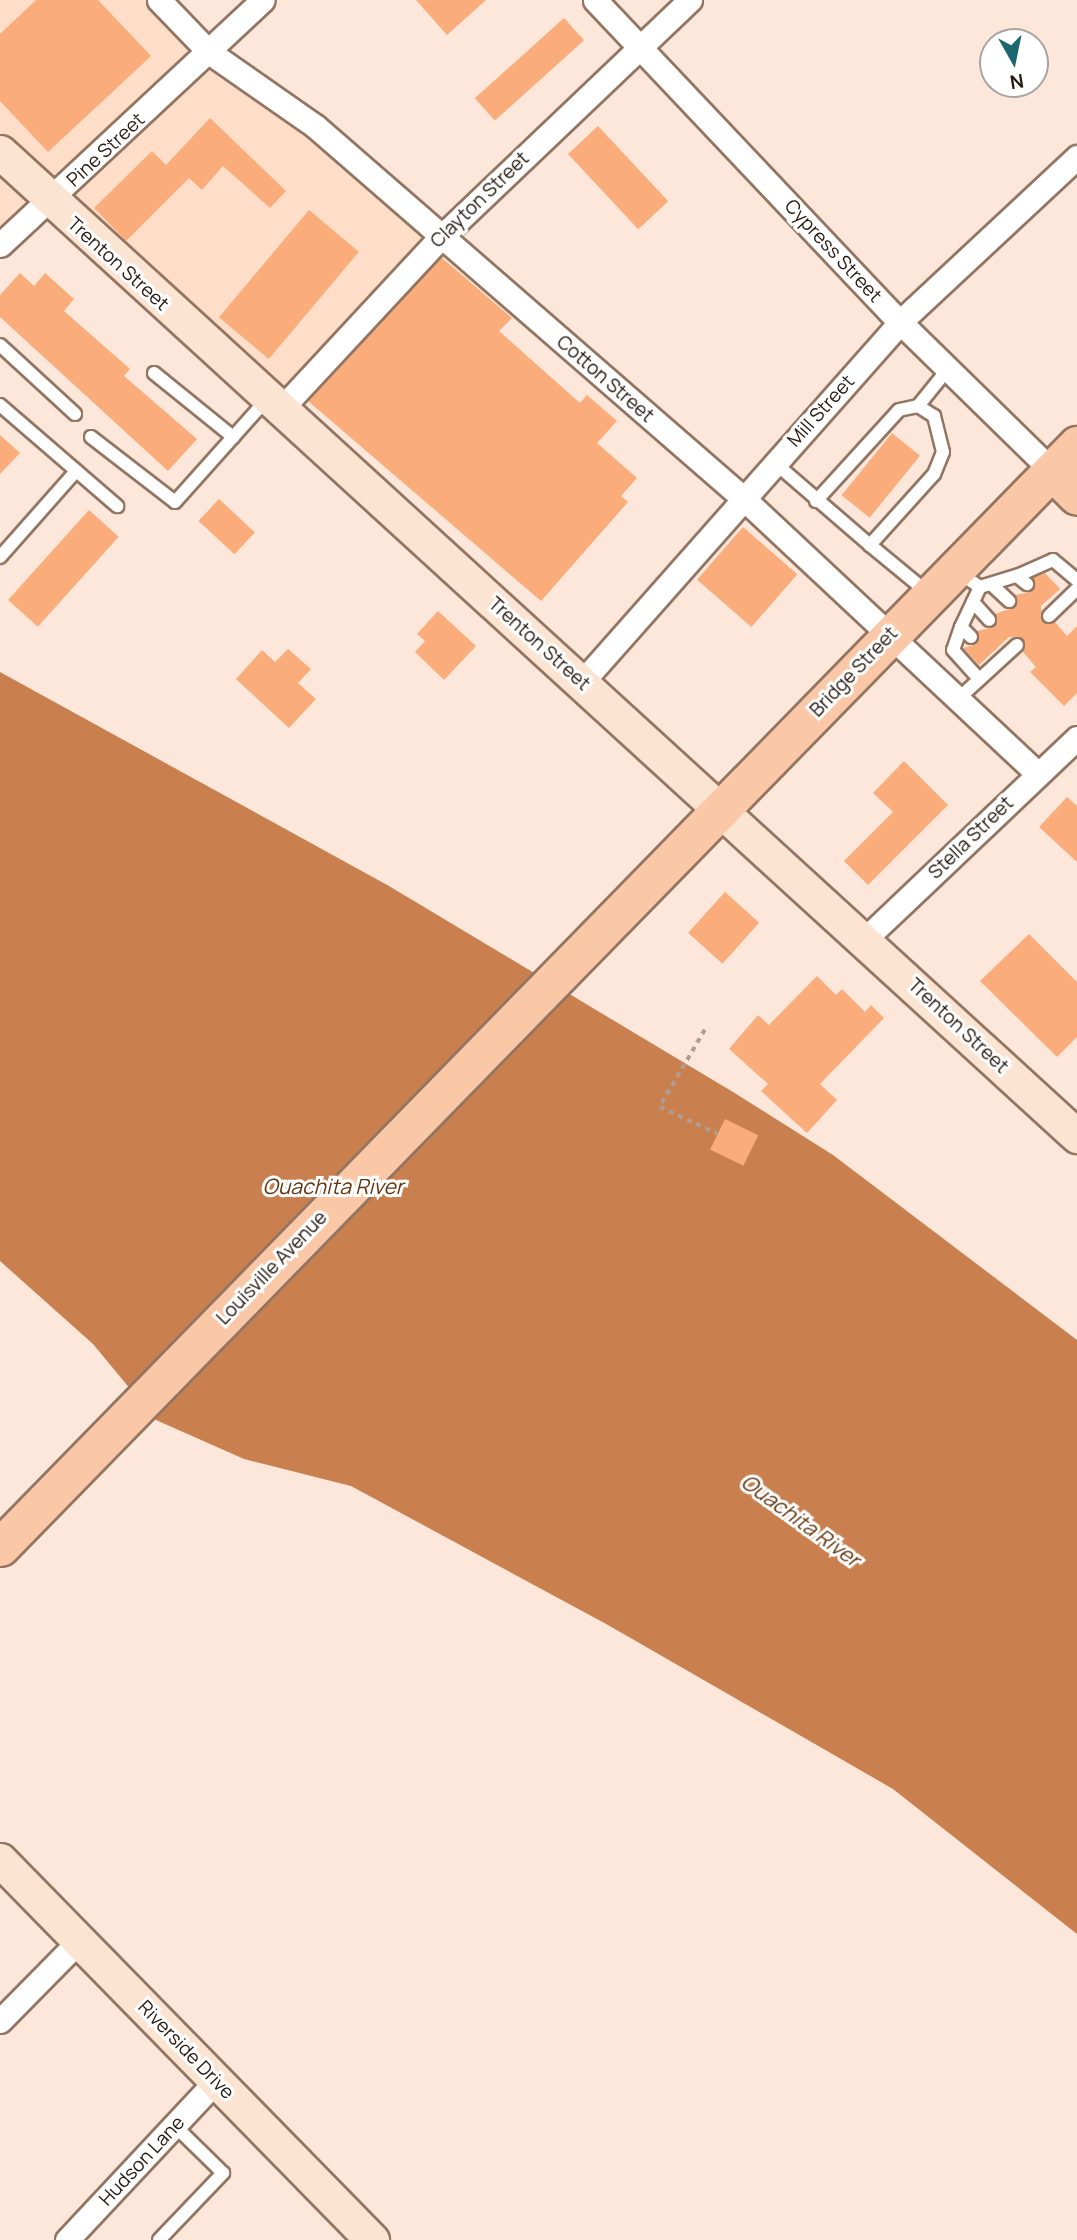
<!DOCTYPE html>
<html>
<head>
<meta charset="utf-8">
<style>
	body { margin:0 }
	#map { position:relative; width:1077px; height:2240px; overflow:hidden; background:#fce7da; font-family:Manrope,sans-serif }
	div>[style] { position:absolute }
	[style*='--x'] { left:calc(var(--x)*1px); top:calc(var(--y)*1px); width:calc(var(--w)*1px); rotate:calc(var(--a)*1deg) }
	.built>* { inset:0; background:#feddc9 }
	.water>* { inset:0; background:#c97f4e }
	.building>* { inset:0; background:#faad7b; transform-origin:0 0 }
	.path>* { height:3.5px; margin-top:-1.75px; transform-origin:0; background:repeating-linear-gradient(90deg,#b09e93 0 5px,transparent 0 10px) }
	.roads { filter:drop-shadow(2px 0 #937562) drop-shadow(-2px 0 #937562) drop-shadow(0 2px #937562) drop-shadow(0 -2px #937562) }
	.lane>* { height:12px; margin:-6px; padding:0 6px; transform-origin:6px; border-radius:6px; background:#fff }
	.street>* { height:23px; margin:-11.5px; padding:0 11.5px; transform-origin:11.5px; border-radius:11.5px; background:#fff }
	.secondary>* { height:33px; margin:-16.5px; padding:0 16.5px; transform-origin:16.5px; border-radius:16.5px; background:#fce4d3 }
	.primary>* { height:37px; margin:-18.5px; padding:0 18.5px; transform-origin:18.5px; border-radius:18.5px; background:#fac8a7 }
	span { translate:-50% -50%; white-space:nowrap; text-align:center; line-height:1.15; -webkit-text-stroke:6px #fff; paint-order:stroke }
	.street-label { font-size:19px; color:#251911 }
	.water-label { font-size:21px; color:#663510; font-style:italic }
	.north { position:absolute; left:979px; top:28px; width:70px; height:70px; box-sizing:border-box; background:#fff; border:2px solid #a8a3a0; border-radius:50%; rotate:171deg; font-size:19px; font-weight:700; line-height:28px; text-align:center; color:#251911 }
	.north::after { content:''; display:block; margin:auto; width:24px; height:32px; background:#1a676e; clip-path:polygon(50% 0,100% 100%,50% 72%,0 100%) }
</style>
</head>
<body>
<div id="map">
	<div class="built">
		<div style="clip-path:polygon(0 0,160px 0,441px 237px,280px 410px,40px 193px,0 229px)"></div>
	</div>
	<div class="water">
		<div style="clip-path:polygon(0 672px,389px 886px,733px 1092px,833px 1155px,1077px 1340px,1077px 1934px,893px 1789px,608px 1625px,351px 1486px,244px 1459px,156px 1420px,93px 1344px,0 1261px)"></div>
	</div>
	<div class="building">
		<div style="clip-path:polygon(36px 0,98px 0,151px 56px,48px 152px,0 101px,0 34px)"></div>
		<div style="clip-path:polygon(416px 0,486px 0,447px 35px)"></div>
		<div style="left:564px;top:18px;width:30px;height:120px;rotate:48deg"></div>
		<div style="clip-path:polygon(210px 118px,286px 191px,270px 208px,223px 166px,202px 190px,189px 178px,126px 241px,94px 208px,152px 151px,166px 165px)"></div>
		<div style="left:598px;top:126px;width:103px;height:41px;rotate:47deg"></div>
		<div style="left:309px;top:210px;width:65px;height:140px;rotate:40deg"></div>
		<div style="clip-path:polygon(441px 257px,512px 318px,499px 331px,580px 403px,587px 395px,617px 421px,597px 443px,637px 478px,621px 496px,628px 502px,541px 601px,308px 401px)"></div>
		<div style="clip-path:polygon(20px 273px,34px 286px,45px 273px,74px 299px,64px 311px,130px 369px,124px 376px,197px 439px,168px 471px,0 317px,0 295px)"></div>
		<div style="left:892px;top:433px;width:36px;height:80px;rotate:39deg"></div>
		<div style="clip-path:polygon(0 435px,20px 453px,0 474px)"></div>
		<div style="left:219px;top:499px;width:49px;height:30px;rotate:43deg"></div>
		<div style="left:89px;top:510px;width:40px;height:121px;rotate:42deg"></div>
		<div style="left:743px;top:527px;width:72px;height:70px;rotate:41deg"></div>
		<div style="clip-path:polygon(1045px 573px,1060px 589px,1041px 606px,1042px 622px,1055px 622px,1067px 636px,1077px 626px,1077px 693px,1064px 706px,1030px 672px,1036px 667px,1023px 652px,1020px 637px,1009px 637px,979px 665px,963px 648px,977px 644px,977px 631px,994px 627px,995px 614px,1015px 607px,1015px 595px,1031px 592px,1033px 578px)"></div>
		<div style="clip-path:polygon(438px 611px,476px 646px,444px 680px,415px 652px,425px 641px,417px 634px)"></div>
		<div style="clip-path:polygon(288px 649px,311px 669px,298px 683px,316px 699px,289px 728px,236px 679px,262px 650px,275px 662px)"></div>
		<div style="clip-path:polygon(904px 761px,948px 805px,868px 885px,844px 861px,893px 812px,873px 793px)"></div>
		<div style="clip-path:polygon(1067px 797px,1077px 806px,1077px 862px,1039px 827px)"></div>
		<div style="left:725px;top:892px;width:46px;height:55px;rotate:42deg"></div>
		<div style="clip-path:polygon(1029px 934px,1077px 982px,1077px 1037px,1057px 1057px,980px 981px)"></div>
		<div style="clip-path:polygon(817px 976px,836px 995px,842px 989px,865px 1012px,871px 1005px,884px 1018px,820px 1084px,837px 1100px,807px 1133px,761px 1091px,768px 1084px,729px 1049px,758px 1015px,769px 1025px)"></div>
		<div style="left:725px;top:1119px;width:37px;height:34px;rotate:26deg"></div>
	</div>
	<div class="path">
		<div style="--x:705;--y:1030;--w:89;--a:120.3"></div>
		<div style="--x:660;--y:1107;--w:64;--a:25"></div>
	</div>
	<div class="roads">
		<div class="lane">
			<div style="--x:0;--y:345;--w:102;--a:42.6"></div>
			<div style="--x:154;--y:373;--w:102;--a:39"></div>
			<div style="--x:0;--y:405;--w:155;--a:40.8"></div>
			<div style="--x:918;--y:406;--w:48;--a:-51"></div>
			<div style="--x:91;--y:437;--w:106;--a:37.7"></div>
			<div style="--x:175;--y:502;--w:138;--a:-48.2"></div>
			<div style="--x:775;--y:463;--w:125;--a:40.8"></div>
			<div style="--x:816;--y:501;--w:123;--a:-47.6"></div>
			<div style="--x:899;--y:410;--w:19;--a:-12"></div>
			<div style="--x:918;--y:406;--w:19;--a:32"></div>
			<div style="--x:934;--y:416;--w:37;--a:76"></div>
			<div style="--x:943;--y:452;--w:24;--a:112"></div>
			<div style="--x:934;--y:474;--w:96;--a:132"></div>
			<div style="--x:870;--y:545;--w:74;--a:39.5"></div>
			<div style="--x:0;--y:557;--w:115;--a:-48.5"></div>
			<div style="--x:957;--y:571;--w:28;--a:35"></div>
			<div style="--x:980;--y:587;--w:39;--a:-17"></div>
			<div style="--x:1017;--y:576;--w:13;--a:39"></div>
			<div style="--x:1017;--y:576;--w:39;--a:-24"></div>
			<div style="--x:1053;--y:560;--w:31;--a:40"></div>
			<div style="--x:991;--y:584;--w:25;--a:43"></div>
			<div style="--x:973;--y:602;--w:24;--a:48"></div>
			<div style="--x:1049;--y:616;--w:39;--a:-44"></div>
			<div style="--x:961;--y:627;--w:24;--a:109"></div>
			<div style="--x:953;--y:650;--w:39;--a:48"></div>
			<div style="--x:971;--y:637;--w:14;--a:-135"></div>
			<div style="--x:961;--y:627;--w:44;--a:-64.6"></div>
			<div style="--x:958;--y:699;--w:80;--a:-42.5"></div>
			<div style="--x:159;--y:2240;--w:93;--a:-46.3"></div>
			<div style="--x:223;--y:2173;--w:67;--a:-135.6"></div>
		</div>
		<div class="street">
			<div style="--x:159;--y:0;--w:72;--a:46.1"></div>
			<div style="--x:209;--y:52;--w:129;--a:34.9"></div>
			<div style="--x:315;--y:126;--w:567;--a:41"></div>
			<div style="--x:743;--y:498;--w:404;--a:43.1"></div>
			<div style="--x:595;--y:0;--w:444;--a:46.6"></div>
			<div style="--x:900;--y:322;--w:213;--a:44.4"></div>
			<div style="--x:0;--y:245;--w:359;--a:-43"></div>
			<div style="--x:280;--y:410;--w:236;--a:-47.1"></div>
			<div style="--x:441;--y:237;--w:344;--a:-43.6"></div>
			<div style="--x:582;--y:682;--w:480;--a:-48.5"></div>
			<div style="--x:900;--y:322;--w:242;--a:-43"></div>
			<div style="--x:865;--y:939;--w:292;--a:-43.5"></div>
			<div style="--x:0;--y:2021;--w:112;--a:-45.4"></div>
			<div style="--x:67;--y:2240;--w:218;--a:-46.9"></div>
		</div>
		<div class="secondary">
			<div style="--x:0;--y:152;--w:1459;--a:42.42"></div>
			<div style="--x:0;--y:1860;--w:532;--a:45.61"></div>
		</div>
		<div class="primary">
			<div style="--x:1052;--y:471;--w:35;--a:45"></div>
			<div style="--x:0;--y:1547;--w:1541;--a:-45.66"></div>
		</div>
	</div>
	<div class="street-label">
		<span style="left:106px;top:150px;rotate:-43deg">Pine Street</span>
		<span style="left:480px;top:200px;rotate:-44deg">Clayton Street</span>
		<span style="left:833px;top:251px;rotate:47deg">Cypress Street</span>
		<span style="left:118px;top:264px;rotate:42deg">Trenton Street</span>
		<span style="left:605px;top:379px;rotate:41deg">Cotton Street</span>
		<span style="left:821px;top:411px;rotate:-48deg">Mill Street</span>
		<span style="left:539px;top:644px;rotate:42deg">Trenton Street</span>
		<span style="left:854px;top:672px;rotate:-46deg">Bridge Street</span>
		<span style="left:971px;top:838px;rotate:-44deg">Stella Street</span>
		<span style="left:958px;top:1026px;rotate:43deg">Trenton Street</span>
		<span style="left:272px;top:1268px;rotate:-46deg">Louisville Avenue</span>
		<span style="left:186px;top:2050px;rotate:46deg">Riverside Drive</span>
		<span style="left:142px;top:2161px;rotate:-47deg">Hudson Lane</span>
	</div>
	<div class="water-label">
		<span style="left:333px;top:1186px">Ouachita River</span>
		<span style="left:801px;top:1520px;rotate:36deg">Ouachita River</span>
	</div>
	<div class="north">N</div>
</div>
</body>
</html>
